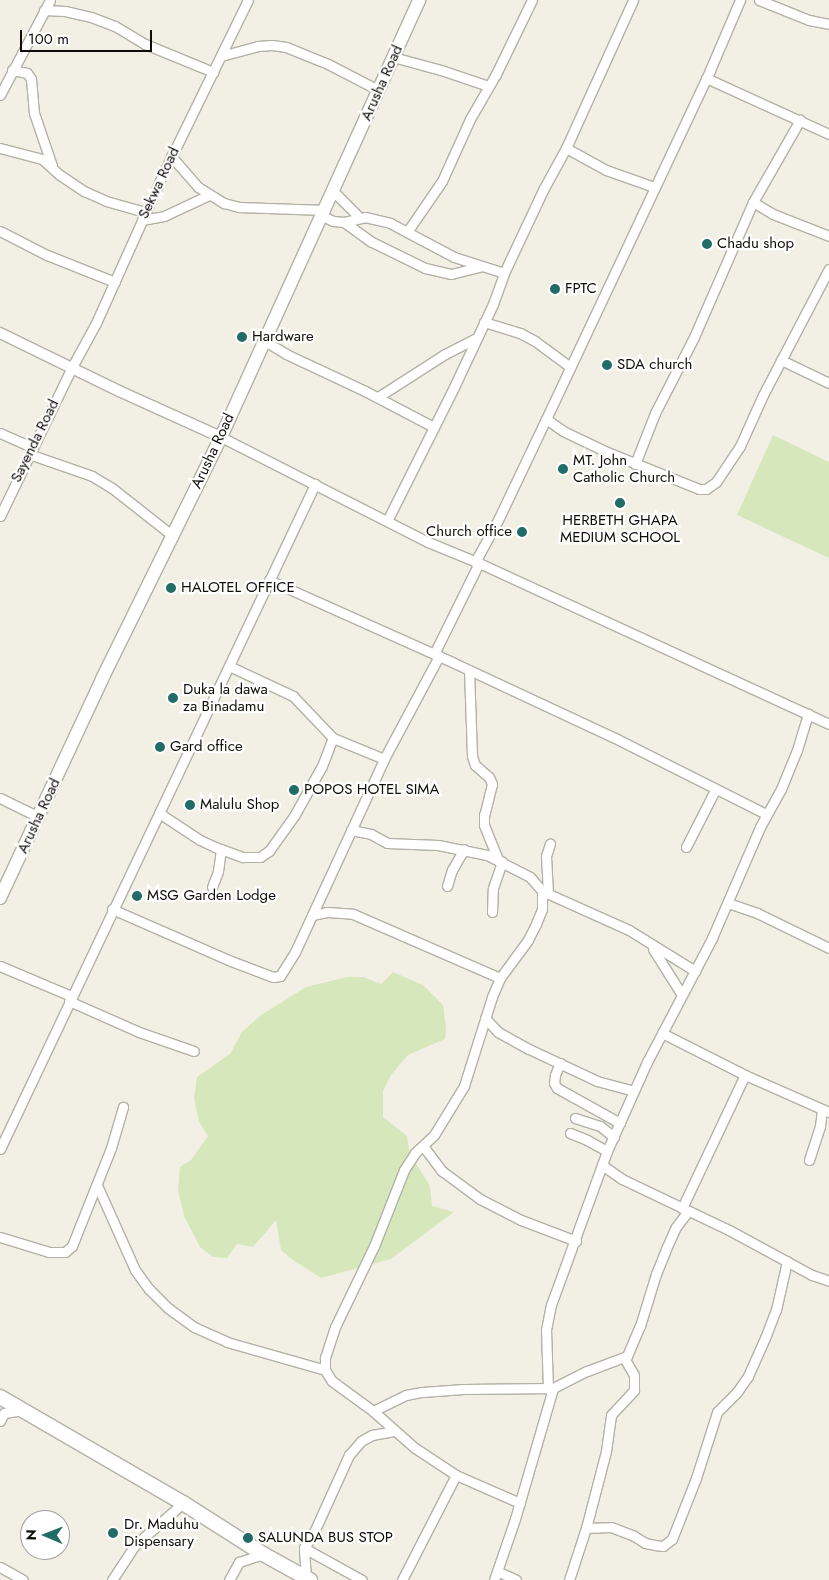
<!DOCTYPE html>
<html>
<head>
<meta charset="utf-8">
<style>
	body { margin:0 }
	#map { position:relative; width:829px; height:1580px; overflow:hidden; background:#f2f0e5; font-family:Jost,sans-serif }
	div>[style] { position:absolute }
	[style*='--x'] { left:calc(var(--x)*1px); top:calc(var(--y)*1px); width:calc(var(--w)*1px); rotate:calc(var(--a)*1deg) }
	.green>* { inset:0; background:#d6e7bc }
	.roads { filter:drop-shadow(1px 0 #b3b1a6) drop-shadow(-1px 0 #b3b1a6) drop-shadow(0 1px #b3b1a6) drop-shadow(0 -1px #b3b1a6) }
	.minor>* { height:9px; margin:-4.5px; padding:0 4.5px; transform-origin:4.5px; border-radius:4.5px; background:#fff }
	.tertiary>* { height:10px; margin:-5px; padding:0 5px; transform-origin:5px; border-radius:5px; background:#fff }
	.secondary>* { height:12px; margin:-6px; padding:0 6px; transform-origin:6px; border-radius:6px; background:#fff }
	.trunk>* { height:14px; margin:-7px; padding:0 7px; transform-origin:7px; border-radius:7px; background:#fff }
	.dots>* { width:14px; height:14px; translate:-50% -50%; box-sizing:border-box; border:2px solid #fff; border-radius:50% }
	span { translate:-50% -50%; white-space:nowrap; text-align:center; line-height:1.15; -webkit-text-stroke:4.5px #fff; paint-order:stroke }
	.street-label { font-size:15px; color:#0e0d09 }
	.poi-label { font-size:15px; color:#0e0d09 }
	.left { translate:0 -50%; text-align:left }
	.right { translate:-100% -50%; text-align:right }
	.north { position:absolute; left:20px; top:1510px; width:50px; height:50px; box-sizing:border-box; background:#fff; border:1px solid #9f9e9d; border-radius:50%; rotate:271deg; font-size:14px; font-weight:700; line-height:20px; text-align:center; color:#0e0d09 }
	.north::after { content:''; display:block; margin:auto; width:18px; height:22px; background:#216c67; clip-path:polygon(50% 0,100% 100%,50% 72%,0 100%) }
	.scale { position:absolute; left:20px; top:30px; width:132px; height:22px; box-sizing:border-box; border:2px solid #0e0d09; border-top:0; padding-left:6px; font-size:15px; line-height:18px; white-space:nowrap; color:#0e0d09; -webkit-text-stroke:4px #fff; paint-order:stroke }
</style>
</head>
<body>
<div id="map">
	<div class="green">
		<div style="clip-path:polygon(773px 435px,829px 462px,829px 558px,737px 515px)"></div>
		<div style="clip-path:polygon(393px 972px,423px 985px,443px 1005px,446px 1027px,445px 1039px,408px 1055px,391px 1075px,383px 1091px,383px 1117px,407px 1136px,410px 1154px,430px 1186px,432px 1206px,454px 1212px,391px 1259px,321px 1278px,293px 1260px,281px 1250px,276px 1220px,253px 1247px,237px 1244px,227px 1258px,213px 1257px,200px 1247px,184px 1216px,178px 1190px,180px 1167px,191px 1160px,208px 1136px,199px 1122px,194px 1098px,197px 1077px,230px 1054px,242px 1032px,261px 1015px,306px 987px,347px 977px,363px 977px,381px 984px)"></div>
	</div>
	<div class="roads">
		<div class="minor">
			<div style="--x:759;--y:0;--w:54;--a:21.8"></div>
			<div style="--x:809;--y:20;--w:20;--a:11"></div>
			<div style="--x:44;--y:10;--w:21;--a:3"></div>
			<div style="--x:65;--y:11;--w:27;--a:13"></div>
			<div style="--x:91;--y:17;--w:26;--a:21"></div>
			<div style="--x:115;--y:26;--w:35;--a:31"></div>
			<div style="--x:145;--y:44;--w:74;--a:22.4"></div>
			<div style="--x:221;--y:56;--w:38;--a:-15"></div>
			<div style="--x:258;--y:46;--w:14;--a:-4"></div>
			<div style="--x:272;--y:45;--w:14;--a:8"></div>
			<div style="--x:286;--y:47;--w:45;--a:22"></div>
			<div style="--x:328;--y:64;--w:56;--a:27.5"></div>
			<div style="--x:393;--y:57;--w:50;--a:15.2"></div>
			<div style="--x:441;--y:70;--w:50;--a:18.8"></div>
			<div style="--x:12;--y:70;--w:15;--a:11"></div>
			<div style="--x:27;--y:73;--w:7;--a:56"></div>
			<div style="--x:31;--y:79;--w:34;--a:85"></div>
			<div style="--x:34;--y:113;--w:56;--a:71.2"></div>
			<div style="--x:706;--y:78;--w:135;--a:24.5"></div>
			<div style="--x:0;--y:95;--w:107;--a:-62.2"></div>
			<div style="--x:0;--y:148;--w:43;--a:14.7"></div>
			<div style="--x:42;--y:159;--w:24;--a:42"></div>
			<div style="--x:60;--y:175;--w:29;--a:34"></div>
			<div style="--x:84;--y:191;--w:24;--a:24"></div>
			<div style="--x:106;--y:201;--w:41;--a:15.8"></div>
			<div style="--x:566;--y:148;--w:46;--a:28.8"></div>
			<div style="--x:606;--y:170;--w:51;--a:19.5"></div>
			<div style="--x:171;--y:156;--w:41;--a:48.9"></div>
			<div style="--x:198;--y:187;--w:31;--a:32"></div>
			<div style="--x:224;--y:203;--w:16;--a:15"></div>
			<div style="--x:239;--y:207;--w:86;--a:2"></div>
			<div style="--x:333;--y:191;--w:37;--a:45"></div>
			<div style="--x:753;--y:202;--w:23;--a:31"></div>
			<div style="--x:773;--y:214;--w:60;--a:21.4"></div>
			<div style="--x:322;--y:216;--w:12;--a:24"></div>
			<div style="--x:333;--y:221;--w:11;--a:5"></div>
			<div style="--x:344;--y:222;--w:22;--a:-13"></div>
			<div style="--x:365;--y:217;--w:26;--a:13"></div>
			<div style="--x:390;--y:223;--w:72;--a:28"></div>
			<div style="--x:454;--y:257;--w:52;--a:17.7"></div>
			<div style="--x:142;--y:220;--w:22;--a:-10"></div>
			<div style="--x:164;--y:216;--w:50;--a:-25"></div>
			<div style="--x:344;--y:222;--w:34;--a:36"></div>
			<div style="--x:372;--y:242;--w:59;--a:26.1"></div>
			<div style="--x:425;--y:268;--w:27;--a:13"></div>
			<div style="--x:451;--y:274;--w:32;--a:-14"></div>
			<div style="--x:0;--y:231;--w:53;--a:27.1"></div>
			<div style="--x:47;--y:255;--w:73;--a:21.7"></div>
			<div style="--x:407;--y:232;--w:62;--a:-55.5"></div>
			<div style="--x:442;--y:181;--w:68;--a:-65.7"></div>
			<div style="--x:470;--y:119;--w:52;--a:-60"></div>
			<div style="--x:496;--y:74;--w:82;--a:-64.1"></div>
			<div style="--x:484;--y:322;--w:38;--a:17"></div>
			<div style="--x:520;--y:333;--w:17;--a:28"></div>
			<div style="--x:535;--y:341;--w:44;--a:36.6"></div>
			<div style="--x:263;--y:340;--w:27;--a:31"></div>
			<div style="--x:286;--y:354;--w:87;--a:25.1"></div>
			<div style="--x:365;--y:391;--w:78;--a:27.6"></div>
			<div style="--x:781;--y:360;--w:53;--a:25.6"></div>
			<div style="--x:378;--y:397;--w:80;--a:-32.7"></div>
			<div style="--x:445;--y:354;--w:34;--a:-27"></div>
			<div style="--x:546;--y:419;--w:21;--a:35"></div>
			<div style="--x:563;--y:431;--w:49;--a:25.5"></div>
			<div style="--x:607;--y:452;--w:99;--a:21.9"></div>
			<div style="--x:699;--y:489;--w:7;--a:0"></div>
			<div style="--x:706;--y:489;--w:12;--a:-35"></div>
			<div style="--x:716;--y:482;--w:43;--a:-56.3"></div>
			<div style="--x:740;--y:446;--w:56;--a:-65.7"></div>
			<div style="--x:763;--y:395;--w:142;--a:-62.4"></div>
			<div style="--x:0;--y:433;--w:35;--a:24"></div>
			<div style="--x:221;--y:437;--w:232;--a:26.9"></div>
			<div style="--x:428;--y:542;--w:55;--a:22.4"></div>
			<div style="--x:479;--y:563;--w:385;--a:24.7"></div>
			<div style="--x:29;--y:454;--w:67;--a:19.2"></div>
			<div style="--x:92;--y:476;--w:23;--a:31"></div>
			<div style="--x:112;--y:488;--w:78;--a:38.2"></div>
			<div style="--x:635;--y:464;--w:55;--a:-68.6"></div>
			<div style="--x:655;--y:413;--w:85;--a:-62.8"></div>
			<div style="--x:694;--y:337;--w:147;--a:-66.4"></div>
			<div style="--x:753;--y:202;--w:95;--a:-60.2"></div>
			<div style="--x:0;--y:516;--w:165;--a:-64.2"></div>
			<div style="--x:72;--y:367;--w:50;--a:-61.4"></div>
			<div style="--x:96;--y:323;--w:166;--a:-65.8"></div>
			<div style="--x:164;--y:172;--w:191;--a:-64"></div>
			<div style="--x:387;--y:521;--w:150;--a:-63.4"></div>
			<div style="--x:454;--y:387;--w:92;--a:-64.8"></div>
			<div style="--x:493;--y:304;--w:33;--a:-70"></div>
			<div style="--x:504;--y:273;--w:92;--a:-64.8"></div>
			<div style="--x:543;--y:190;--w:48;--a:-61.3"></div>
			<div style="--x:566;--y:148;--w:162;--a:-65.6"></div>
			<div style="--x:475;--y:562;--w:48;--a:-61.3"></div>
			<div style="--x:498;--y:520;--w:112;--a:-64.6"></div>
			<div style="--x:546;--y:419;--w:386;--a:-64.8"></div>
			<div style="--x:710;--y:70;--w:76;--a:-66.8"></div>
			<div style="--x:269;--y:580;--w:201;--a:24.1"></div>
			<div style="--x:452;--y:662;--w:180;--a:25"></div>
			<div style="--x:615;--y:738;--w:169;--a:26.7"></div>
			<div style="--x:434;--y:654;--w:102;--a:-63.7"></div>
			<div style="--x:229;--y:666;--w:71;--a:25.1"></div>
			<div style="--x:293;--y:696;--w:58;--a:46.4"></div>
			<div style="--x:333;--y:738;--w:55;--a:22.4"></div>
			<div style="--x:469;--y:670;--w:86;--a:88"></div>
			<div style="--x:472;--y:756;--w:9;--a:72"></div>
			<div style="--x:475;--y:765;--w:18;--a:41"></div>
			<div style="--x:489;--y:777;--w:8;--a:67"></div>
			<div style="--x:492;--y:784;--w:32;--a:104"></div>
			<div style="--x:484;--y:815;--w:10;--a:90"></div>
			<div style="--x:484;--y:825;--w:38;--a:68"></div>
			<div style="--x:0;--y:798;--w:43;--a:26"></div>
			<div style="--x:159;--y:813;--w:49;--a:33.4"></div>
			<div style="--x:200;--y:840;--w:17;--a:25"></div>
			<div style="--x:215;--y:847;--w:30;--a:20"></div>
			<div style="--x:243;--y:857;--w:17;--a:0"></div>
			<div style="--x:260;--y:857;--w:11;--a:-34"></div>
			<div style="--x:269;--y:851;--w:43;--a:-54.5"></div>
			<div style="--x:294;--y:816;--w:57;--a:-60.8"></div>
			<div style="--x:322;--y:766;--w:30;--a:-69"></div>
			<div style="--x:351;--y:830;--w:20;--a:11"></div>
			<div style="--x:371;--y:834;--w:18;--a:29"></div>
			<div style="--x:387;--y:843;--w:51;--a:2.2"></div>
			<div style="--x:438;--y:845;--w:50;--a:11.5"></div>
			<div style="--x:487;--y:855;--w:48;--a:27.1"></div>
			<div style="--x:530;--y:877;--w:18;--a:49"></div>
			<div style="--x:542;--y:891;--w:18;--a:90"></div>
			<div style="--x:542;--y:909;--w:16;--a:112"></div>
			<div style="--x:536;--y:924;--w:18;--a:117"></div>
			<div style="--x:528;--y:940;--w:47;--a:126.4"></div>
			<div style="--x:500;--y:978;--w:21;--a:113"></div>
			<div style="--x:492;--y:997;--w:93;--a:107.5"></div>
			<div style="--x:464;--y:1086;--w:57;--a:121.5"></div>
			<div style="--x:434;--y:1135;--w:26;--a:137"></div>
			<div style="--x:415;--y:1153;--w:20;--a:123"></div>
			<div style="--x:404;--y:1170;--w:82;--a:111.5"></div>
			<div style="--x:374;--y:1246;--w:90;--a:115.7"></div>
			<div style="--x:335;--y:1327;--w:33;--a:108"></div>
			<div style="--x:325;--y:1358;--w:12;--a:90"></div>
			<div style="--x:325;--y:1370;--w:13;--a:58"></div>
			<div style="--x:332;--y:1381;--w:51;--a:36.2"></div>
			<div style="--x:373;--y:1411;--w:56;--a:41.4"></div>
			<div style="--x:415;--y:1448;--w:49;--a:33.4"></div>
			<div style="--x:456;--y:1475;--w:70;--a:23.6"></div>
			<div style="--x:686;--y:847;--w:64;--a:-63"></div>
			<div style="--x:447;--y:886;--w:17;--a:-73"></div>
			<div style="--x:452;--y:870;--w:24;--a:-60"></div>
			<div style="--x:212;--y:887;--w:17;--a:-69"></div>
			<div style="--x:218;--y:871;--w:22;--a:-82"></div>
			<div style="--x:542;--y:891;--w:95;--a:24.1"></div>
			<div style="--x:629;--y:930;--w:78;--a:31.8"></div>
			<div style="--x:548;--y:894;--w:38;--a:-93"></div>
			<div style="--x:546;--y:856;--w:13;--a:-72"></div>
			<div style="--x:728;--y:903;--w:31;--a:19"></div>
			<div style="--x:757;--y:913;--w:80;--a:25.9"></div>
			<div style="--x:112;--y:909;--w:130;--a:23.6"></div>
			<div style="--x:231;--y:961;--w:45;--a:20.9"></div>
			<div style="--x:273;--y:977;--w:7;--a:-8"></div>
			<div style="--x:280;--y:976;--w:28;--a:-58"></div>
			<div style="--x:295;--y:952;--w:213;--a:-65.2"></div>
			<div style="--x:384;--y:759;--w:117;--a:-61.9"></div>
			<div style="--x:492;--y:912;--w:24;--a:-88"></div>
			<div style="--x:493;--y:888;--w:28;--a:-71"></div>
			<div style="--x:312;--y:915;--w:15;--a:-11"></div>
			<div style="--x:327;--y:912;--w:26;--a:4"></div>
			<div style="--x:353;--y:914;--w:160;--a:23.5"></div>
			<div style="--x:653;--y:949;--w:54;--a:57.8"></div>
			<div style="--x:0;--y:966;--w:77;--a:22.9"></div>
			<div style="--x:69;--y:1001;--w:77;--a:23.9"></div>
			<div style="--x:139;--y:1032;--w:58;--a:19.1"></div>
			<div style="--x:485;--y:1018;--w:19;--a:47"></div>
			<div style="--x:498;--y:1032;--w:35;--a:29"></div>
			<div style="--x:529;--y:1049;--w:75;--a:25.2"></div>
			<div style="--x:597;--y:1081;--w:38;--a:15"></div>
			<div style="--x:662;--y:1033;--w:93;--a:26.8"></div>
			<div style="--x:745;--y:1075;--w:92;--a:23.8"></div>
			<div style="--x:560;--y:1063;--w:13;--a:113"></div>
			<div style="--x:555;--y:1075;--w:8;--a:97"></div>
			<div style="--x:554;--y:1083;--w:6;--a:59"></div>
			<div style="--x:557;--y:1088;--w:72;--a:29.1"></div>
			<div style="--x:575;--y:1118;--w:26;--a:18"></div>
			<div style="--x:600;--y:1126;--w:18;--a:38"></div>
			<div style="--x:570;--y:1133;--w:18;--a:22"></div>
			<div style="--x:587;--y:1140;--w:23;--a:29"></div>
			<div style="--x:423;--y:1146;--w:31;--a:53"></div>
			<div style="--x:442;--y:1171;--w:47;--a:36.4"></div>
			<div style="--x:480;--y:1199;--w:46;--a:27.1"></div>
			<div style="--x:521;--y:1220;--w:59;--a:20.9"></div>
			<div style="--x:0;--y:1149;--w:736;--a:-64.65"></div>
			<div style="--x:809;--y:1160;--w:36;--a:-72"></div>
			<div style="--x:820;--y:1126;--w:17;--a:-83"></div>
			<div style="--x:602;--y:1165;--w:24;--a:35"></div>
			<div style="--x:622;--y:1179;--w:119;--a:25.5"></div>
			<div style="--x:729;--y:1230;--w:94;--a:28.5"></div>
			<div style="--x:812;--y:1275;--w:18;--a:19"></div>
			<div style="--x:97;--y:1185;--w:93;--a:65.9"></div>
			<div style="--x:135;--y:1270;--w:24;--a:54"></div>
			<div style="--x:149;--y:1289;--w:27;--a:45"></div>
			<div style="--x:168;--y:1308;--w:32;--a:36"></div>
			<div style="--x:194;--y:1327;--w:36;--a:24"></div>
			<div style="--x:227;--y:1342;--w:102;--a:15.9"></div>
			<div style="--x:682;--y:1208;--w:147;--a:-64.7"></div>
			<div style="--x:0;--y:1237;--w:51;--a:17"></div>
			<div style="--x:49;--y:1252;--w:16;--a:0"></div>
			<div style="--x:65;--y:1252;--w:9;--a:-41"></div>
			<div style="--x:72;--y:1246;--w:105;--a:-68.3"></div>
			<div style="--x:111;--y:1148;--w:43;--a:-73.7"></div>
			<div style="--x:548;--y:1389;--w:59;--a:-91.9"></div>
			<div style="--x:546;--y:1330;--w:25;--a:-79"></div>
			<div style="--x:551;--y:1305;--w:164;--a:-70"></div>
			<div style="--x:607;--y:1151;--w:98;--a:-65.8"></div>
			<div style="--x:647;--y:1062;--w:140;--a:-62.3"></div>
			<div style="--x:712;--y:938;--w:121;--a:-66.6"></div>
			<div style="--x:760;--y:827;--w:43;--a:-61.1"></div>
			<div style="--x:781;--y:789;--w:42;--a:-67.7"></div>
			<div style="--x:797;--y:750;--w:38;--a:-73"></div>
			<div style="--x:373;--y:1411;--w:37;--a:-26"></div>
			<div style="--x:406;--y:1395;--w:16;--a:-11"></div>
			<div style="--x:422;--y:1392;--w:42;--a:-4.1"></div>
			<div style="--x:464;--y:1389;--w:89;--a:-0.6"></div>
			<div style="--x:553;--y:1388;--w:38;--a:-27"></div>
			<div style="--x:587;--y:1371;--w:43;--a:-20.6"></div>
			<div style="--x:627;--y:1356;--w:33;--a:-67"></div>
			<div style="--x:640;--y:1326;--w:54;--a:-72.9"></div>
			<div style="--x:656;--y:1274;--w:27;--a:-68"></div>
			<div style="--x:666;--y:1249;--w:24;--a:-66"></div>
			<div style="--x:676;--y:1227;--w:20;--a:-53"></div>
			<div style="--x:0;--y:1421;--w:9;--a:-63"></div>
			<div style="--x:4;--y:1413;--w:18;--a:-9"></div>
			<div style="--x:586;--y:1528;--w:80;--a:-75.4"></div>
			<div style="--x:606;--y:1451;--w:36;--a:-82"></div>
			<div style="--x:611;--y:1415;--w:34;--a:-47"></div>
			<div style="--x:634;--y:1390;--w:15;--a:-90"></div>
			<div style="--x:634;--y:1375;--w:20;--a:-120"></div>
			<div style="--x:304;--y:1548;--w:66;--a:28.9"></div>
			<div style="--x:0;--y:1567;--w:26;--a:29"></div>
			<div style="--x:497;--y:1571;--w:21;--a:25"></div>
			<div style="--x:306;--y:1578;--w:30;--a:-94"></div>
			<div style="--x:304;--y:1548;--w:19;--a:-58"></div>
			<div style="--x:314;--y:1532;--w:85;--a:-65.6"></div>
			<div style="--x:349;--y:1455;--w:18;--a:-49"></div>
			<div style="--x:361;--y:1441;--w:13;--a:-29"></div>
			<div style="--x:372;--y:1435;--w:22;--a:-10"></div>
			<div style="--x:112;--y:1580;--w:42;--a:-56.7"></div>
			<div style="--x:135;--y:1545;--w:64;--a:-41.2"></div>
			<div style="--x:229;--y:1580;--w:21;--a:-61"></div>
			<div style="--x:239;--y:1562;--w:25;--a:-18"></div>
			<div style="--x:402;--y:1580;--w:118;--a:-62.8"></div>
			<div style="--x:494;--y:1580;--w:65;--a:-71"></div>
			<div style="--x:515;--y:1519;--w:136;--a:-73.8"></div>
			<div style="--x:569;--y:1580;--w:55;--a:-71.9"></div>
			<div style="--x:586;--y:1528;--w:25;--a:-2"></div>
			<div style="--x:611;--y:1527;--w:25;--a:21"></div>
			<div style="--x:634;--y:1536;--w:13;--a:32"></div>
			<div style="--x:645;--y:1543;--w:10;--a:11"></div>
			<div style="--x:655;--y:1545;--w:8;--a:7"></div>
			<div style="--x:663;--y:1546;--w:11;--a:-38"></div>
			<div style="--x:672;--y:1539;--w:66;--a:-68.5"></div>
			<div style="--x:696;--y:1478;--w:69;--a:-72.3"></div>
			<div style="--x:717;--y:1412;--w:28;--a:-45"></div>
			<div style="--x:737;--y:1392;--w:19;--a:-55"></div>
			<div style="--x:748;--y:1376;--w:42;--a:-65.9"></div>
			<div style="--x:765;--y:1338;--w:30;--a:-69"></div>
			<div style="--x:776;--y:1310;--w:50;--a:-77.3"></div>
		</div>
		<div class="tertiary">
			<div style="--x:0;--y:333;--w:132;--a:26"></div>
			<div style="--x:119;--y:391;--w:112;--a:24.3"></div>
		</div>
		<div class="secondary">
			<div style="--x:0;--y:898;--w:242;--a:-65"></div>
			<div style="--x:102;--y:679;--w:270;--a:-63.8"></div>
			<div style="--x:221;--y:437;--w:480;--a:-65.6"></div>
		</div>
		<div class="trunk">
			<div style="--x:0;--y:1397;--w:211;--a:30.1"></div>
			<div style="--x:183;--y:1503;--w:95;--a:32.5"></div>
			<div style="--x:263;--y:1554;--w:54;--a:29"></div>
		</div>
	</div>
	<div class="dots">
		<div style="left:707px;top:244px;background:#216c67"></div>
		<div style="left:555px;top:289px;background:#216c67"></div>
		<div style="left:242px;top:337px;background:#216c67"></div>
		<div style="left:607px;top:365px;background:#216c67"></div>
		<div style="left:563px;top:469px;background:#216c67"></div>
		<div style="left:620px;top:503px;background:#216c67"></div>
		<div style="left:522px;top:532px;background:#216c67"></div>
		<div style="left:171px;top:588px;background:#216c67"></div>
		<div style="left:173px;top:698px;background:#216c67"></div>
		<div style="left:160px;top:747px;background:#216c67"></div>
		<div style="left:294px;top:790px;background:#216c67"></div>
		<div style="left:190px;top:805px;background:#216c67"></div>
		<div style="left:137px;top:896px;background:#216c67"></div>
		<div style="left:113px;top:1533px;background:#216c67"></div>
		<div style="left:248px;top:1538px;background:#216c67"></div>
	</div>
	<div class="street-label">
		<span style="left:382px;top:83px;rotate:-66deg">Arusha Road</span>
		<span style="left:159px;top:183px;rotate:-65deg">Sekwa Road</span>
		<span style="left:35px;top:441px;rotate:-64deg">Sayenda Road</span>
		<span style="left:213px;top:451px;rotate:-65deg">Arusha Road</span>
		<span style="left:39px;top:816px;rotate:-65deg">Arusha Road</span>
	</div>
	<div class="poi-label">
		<span class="left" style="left:717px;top:244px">Chadu shop</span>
		<span class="left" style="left:565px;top:289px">FPTC</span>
		<span class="left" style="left:252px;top:337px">Hardware</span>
		<span class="left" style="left:617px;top:365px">SDA church</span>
		<span class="left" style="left:573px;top:469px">MT. John<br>Catholic Church</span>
		<span style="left:620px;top:529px">HERBETH GHAPA<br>MEDIUM SCHOOL</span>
		<span class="right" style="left:512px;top:532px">Church office</span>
		<span class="left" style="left:181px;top:588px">HALOTEL OFFICE</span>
		<span class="left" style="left:183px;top:698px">Duka la dawa<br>za Binadamu</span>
		<span class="left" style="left:170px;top:747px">Gard office</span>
		<span class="left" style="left:304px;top:790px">POPOS HOTEL SIMA</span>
		<span class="left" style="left:200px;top:805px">Malulu Shop</span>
		<span class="left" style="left:147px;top:896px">MSG Garden Lodge</span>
		<span class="left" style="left:124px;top:1533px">Dr. Maduhu<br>Dispensary</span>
		<span class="left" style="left:258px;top:1538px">SALUNDA BUS STOP</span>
	</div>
	<div class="north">N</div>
	<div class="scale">100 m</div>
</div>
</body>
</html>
